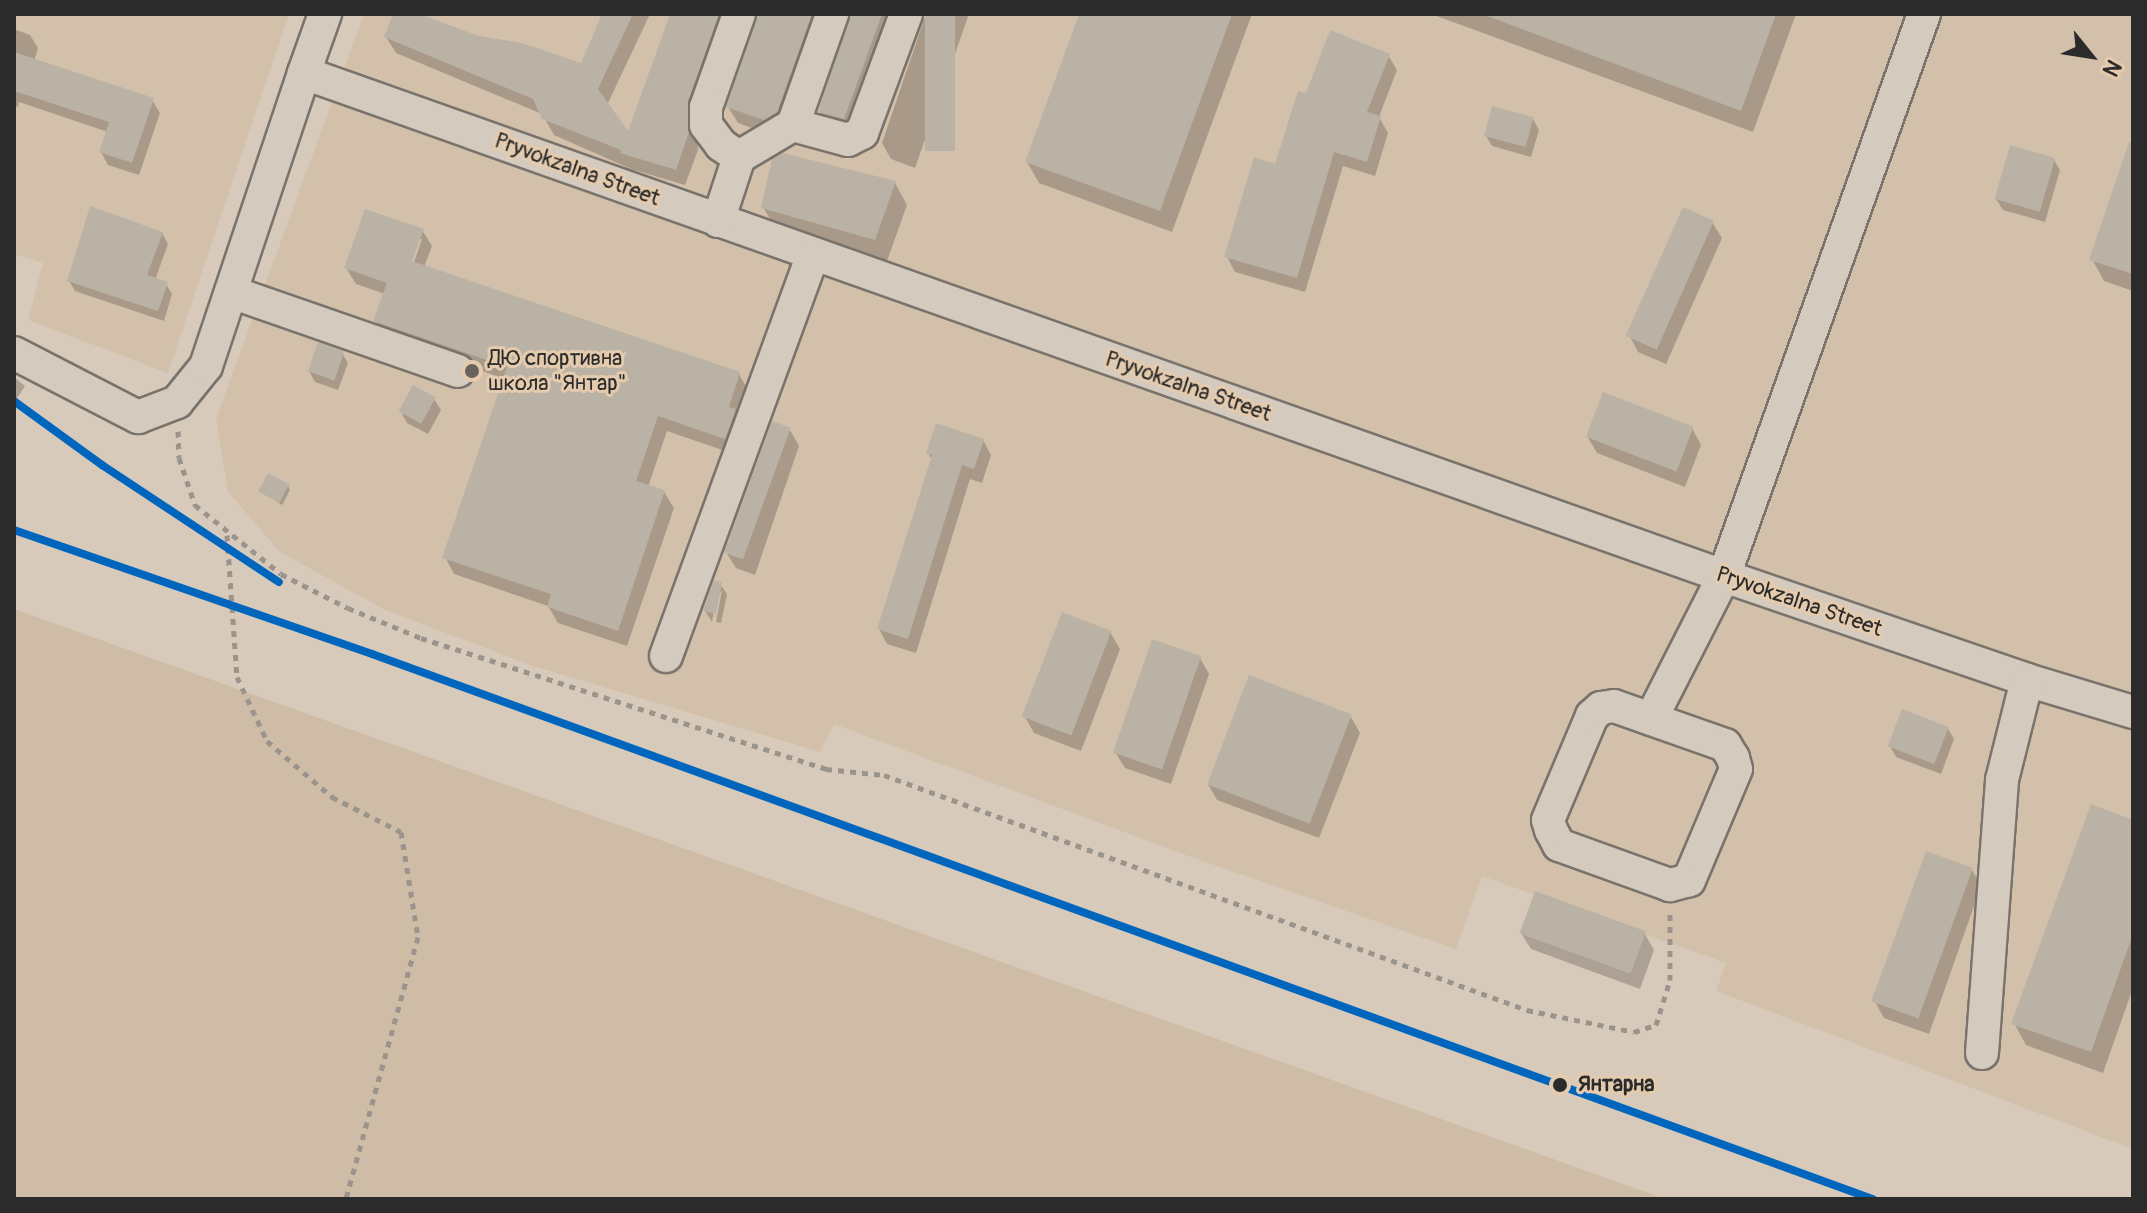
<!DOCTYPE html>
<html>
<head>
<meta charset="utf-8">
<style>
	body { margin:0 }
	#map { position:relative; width:2147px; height:1213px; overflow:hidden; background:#d8caba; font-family:Pangolin,sans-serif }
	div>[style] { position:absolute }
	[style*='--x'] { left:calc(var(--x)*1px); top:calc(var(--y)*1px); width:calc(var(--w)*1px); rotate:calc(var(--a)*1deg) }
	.built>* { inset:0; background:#d3c0aa }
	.green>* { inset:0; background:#cfbca7 }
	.shadow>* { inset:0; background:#0003 }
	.building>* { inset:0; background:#bbb2a6; transform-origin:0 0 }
	.path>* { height:5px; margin-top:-2.5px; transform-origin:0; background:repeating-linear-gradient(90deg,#9b948c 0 6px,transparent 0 12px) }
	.roads { filter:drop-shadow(2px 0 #79736b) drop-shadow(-2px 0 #79736b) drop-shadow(0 2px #79736b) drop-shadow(0 -2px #79736b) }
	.minor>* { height:32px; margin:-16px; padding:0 16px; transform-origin:16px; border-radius:16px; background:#d4cabe }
	.rail-1>* { height:8px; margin:-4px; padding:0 4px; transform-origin:4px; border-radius:4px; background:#0065bd }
	.dots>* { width:22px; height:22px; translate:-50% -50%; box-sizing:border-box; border:4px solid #e5cbad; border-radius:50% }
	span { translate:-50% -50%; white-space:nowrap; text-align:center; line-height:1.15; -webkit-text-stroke:6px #e5cbad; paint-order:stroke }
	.street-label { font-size:22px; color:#2b2b2b }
	.poi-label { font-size:22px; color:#2b2b2b }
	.left { translate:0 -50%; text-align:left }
	.stop-label { font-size:22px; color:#2b2b2b; font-weight:700 }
	.frame { position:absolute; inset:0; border:16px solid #2b2b2b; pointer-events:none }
	.north { position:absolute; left:2051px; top:16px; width:80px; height:80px; -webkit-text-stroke:6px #e5cbad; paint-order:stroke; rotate:120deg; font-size:22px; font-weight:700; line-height:32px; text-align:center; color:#2b2b2b }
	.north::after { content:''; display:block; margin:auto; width:28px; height:36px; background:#2b2b2b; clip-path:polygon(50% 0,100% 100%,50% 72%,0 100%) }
</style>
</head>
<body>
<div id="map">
	<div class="built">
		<div style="clip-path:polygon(14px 14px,289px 14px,168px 373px,28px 320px,43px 263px,14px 254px)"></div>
		<div style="clip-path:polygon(364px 14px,2133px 14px,2133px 1149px,1716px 991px,1726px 963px,1482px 876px,1456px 949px,1191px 857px,834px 724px,820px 752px,533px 666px,385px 610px,280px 552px,228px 492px,216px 419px)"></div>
	</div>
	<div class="green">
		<div style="clip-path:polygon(14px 609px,1665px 1199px,14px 1199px)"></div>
	</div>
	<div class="shadow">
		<div style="clip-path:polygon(395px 14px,413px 14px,479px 38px,582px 65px,604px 14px,650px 14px,607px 105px,628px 135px,672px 14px,740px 14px,696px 118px,698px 150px,685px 185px,631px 169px,554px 135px,542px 114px,396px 53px,386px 37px)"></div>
		<div style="clip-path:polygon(759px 14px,834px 14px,774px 136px,738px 123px,728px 107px)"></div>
		<div style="clip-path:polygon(851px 14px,896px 14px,853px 135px,829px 128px,820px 112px)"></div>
		<div style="clip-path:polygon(926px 14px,969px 14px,915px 168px,891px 159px,882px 143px)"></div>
		<div style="clip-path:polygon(1081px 14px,1252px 14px,1172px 232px,1039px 183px,1027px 162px)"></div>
		<div style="clip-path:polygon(1431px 14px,1796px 14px,1753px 132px)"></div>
		<div style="clip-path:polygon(14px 29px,30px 35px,38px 48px,34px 61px,152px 100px,160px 113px,139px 175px,108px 165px,101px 152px,108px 132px,19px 102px,18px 107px,14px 106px)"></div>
		<div style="clip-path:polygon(1388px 55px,1397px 70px,1379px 117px,1388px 133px,1375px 176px,1343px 166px,1305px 292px,1235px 272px,1227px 257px,1277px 166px,1307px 95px)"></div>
		<div style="clip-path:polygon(1533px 119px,1539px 130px,1531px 157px,1492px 146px,1486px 136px)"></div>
		<div style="clip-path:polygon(2133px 138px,2133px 291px,2104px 281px,2092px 259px)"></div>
		<div style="clip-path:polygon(2054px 160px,2060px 170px,2045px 222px,2003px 210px,1996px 199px)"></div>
		<div style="clip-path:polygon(895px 183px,907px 205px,887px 261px,776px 229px,763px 207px)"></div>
		<div style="clip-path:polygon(1712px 222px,1722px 238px,1666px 364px,1638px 352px,1629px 335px)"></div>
		<div style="clip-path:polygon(evenodd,422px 230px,432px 246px,424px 267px,739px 374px,748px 390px,734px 454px,667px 431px,648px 487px,664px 492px,674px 508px,627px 646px,558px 623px,548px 606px,454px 574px,445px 557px,505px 379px,385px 338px,376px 321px,385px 294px,356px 284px,346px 268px,422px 230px,418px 239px,422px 239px,411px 271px,407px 270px,418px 239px)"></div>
		<div style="clip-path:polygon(162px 233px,168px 244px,155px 280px,166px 284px,172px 294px,164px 321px,75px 291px,69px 281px)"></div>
		<div style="clip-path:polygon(342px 353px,348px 363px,338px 390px,315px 382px,309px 371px)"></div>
		<div style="clip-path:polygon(14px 377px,25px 386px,14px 403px)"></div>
		<div style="clip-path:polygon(434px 399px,441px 410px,428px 434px,407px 423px,401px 412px)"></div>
		<div style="clip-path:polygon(1692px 428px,1701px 445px,1685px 487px,1597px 453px,1587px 436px)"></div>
		<div style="clip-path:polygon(790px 430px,799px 446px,755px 575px,736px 568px,726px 552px)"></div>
		<div style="clip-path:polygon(983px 440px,991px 455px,982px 483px,970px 479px,916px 653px,887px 644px,879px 629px,932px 460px,928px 453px)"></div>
		<div style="clip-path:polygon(288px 485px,290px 490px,282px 505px,261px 491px)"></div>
		<div style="clip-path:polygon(720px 584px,727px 594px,721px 623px,716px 622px,722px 590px,716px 599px,712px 622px,705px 611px)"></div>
		<div style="clip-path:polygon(1110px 632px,1120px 649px,1081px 751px,1034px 733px,1025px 717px)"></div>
		<div style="clip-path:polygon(1200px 658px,1209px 674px,1171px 784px,1125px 768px,1115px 752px)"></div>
		<div style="clip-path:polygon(1351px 717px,1360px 733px,1319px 838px,1217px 800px,1208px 784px)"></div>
		<div style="clip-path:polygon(1948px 729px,1954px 739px,1941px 774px,1896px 757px,1890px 746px)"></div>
		<div style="clip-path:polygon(2133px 822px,2133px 988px,2103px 1073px,2026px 1045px,2014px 1023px)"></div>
		<div style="clip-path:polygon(1972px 870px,1981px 886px,1929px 1034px,1884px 1018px,1875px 1002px)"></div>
		<div style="clip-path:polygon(1521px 933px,1645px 934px,1654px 950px,1640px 989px,1531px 949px)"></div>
	</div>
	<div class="building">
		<div style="clip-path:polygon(393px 14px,419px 14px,479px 36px,522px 43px,581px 63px,602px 14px,633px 14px,598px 89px,628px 131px,670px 14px,719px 14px,688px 101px,689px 132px,676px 170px,620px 153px,621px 150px,542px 119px,533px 99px,384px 37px)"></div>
		<div style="clip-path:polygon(758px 14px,812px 14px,777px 112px,764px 120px,726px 107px)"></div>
		<div style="clip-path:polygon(850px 14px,882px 14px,844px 119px,818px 112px)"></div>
		<div style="left:925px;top:14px;width:30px;height:137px"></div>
		<div style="clip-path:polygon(1079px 14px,1232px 14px,1160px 211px,1025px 162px)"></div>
		<div style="clip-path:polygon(1482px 14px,1776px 14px,1741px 111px)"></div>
		<div style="clip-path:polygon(1330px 30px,1390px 54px,1367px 112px,1381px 116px,1367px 162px,1334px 152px,1297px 278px,1224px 257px,1254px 157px,1275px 164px,1298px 91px,1306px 93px)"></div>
		<div style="clip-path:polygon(14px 52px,154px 98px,132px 163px,99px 152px,109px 122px,14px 91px)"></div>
		<div style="left:1492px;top:106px;width:43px;height:31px;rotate:15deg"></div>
		<div style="clip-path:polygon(2129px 142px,2133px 143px,2133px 274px,2089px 260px)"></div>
		<div style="left:2010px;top:145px;width:47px;height:56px;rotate:16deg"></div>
		<div style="clip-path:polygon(783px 153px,896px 181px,875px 240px,761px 208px,772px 159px)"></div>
		<div style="clip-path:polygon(90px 206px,163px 232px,147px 275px,168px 282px,158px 311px,67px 281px)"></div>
		<div style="left:1683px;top:207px;width:34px;height:141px;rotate:24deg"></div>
		<div style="clip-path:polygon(365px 209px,424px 229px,412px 261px,740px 372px,729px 407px,736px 409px,725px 439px,658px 416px,636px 481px,665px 490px,618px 631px,547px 607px,551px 594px,442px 558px,507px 367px,373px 321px,387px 283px,344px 268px)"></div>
		<div style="left:318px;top:342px;width:28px;height:31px;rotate:19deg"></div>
		<div style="left:413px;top:385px;width:26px;height:30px;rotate:29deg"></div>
		<div style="left:1603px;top:392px;width:97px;height:48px;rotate:21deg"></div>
		<div style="left:772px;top:421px;width:20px;height:140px;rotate:20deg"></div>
		<div style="clip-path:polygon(936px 423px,984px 439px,974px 469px,962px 465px,908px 639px,877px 629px,932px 455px,926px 453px)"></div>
		<div style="left:268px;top:473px;width:24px;height:21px;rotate:28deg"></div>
		<div style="clip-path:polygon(714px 580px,722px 582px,716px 614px,703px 611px)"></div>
		<div style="left:1062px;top:612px;width:53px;height:112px;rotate:21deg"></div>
		<div style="left:1152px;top:639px;width:52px;height:120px;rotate:19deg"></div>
		<div style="left:1249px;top:675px;width:110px;height:117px;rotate:21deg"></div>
		<div style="left:1902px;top:709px;width:50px;height:40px;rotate:21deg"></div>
		<div style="clip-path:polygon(2091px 804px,2133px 820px,2133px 934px,2091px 1052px,2011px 1024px)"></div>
		<div style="left:1926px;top:851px;width:50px;height:160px;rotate:20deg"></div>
		<div style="left:1535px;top:891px;width:118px;height:45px;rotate:20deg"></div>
	</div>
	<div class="path">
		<div style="--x:178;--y:431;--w:27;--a:88"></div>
		<div style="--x:179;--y:458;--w:50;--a:71.2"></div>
		<div style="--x:195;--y:505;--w:110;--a:38.7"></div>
		<div style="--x:281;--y:574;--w:75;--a:26.9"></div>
		<div style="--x:348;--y:608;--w:79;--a:22.3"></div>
		<div style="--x:421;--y:638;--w:426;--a:17.9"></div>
		<div style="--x:826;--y:769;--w:58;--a:5.9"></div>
		<div style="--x:884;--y:775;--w:685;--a:20.08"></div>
		<div style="--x:1527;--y:1010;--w:109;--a:11.6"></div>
		<div style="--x:1634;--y:1032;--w:23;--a:-18"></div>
		<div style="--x:1656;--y:1025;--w:47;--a:-72.7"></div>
		<div style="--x:1670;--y:980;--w:69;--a:-90"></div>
		<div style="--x:227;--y:535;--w:142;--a:86"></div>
		<div style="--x:237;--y:677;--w:71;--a:64.9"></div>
		<div style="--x:267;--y:741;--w:86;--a:40.7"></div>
		<div style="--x:332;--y:797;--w:77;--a:26.9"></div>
		<div style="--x:401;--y:832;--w:106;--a:80.8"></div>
		<div style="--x:418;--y:937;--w:272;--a:105.4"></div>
	</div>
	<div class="roads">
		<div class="minor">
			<div style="--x:325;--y:14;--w:63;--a:109.6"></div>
			<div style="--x:304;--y:73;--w:1506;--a:19.51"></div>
			<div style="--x:1724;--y:576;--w:320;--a:18.9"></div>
			<div style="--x:2027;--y:680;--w:111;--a:16.8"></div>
			<div style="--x:739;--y:14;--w:99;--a:109.5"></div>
			<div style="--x:706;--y:107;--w:18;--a:90"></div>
			<div style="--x:706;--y:125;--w:25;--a:53"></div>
			<div style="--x:721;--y:145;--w:22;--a:34"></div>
			<div style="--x:739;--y:157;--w:63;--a:-30.7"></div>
			<div style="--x:793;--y:125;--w:57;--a:15.3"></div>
			<div style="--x:848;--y:140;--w:16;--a:-27"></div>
			<div style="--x:862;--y:133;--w:127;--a:-69.7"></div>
			<div style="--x:793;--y:125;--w:118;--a:-70.6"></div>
			<div style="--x:718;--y:221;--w:67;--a:-71.8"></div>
			<div style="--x:231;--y:292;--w:240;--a:19.2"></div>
			<div style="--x:14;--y:353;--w:140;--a:27.3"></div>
			<div style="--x:138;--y:417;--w:42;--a:-21"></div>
			<div style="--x:177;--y:402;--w:46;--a:-51.1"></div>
			<div style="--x:206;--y:366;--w:309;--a:-71.5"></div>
			<div style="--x:666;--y:656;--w:428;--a:-69.9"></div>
			<div style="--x:1614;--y:706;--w:118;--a:19.4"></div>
			<div style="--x:1725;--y:745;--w:15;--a:58"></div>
			<div style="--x:1733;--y:758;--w:11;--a:75"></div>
			<div style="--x:1736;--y:769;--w:121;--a:112.9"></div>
			<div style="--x:1689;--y:880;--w:20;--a:165"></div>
			<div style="--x:1670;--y:885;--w:118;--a:-160.2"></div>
			<div style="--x:1559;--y:845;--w:17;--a:-118"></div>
			<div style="--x:1551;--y:830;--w:10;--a:-107"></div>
			<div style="--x:1548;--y:820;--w:113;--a:-67.1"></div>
			<div style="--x:1592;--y:716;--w:12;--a:-42"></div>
			<div style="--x:1601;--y:708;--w:13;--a:-9"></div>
			<div style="--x:1651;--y:719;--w:161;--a:-63"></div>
			<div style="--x:1724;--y:576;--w:597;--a:-70.41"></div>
			<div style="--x:1982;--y:1053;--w:274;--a:-85.8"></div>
			<div style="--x:2002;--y:780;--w:103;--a:-76"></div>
		</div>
	</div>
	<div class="rail-1">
		<div style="--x:14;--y:401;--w:109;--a:36"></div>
		<div style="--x:102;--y:465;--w:212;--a:33.5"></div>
		<div style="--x:14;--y:530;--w:379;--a:19.1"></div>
		<div style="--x:372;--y:654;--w:1597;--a:19.96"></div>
	</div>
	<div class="dots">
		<div style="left:472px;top:371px;background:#68635d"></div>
		<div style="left:1560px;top:1085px;background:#2b2b2b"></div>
	</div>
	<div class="street-label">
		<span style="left:577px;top:170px;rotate:20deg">Pryvokzalna Street</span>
		<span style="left:1188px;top:387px;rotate:19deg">Pryvokzalna Street</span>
		<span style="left:1799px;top:602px;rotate:19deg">Pryvokzalna Street</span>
	</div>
	<div class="poi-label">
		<span class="left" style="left:488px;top:371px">ДЮ спортивна<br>школа "Янтар"</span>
	</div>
	<div class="stop-label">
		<span class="left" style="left:1578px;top:1085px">Янтарна</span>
	</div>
	<div class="frame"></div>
	<div class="north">N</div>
</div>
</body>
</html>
